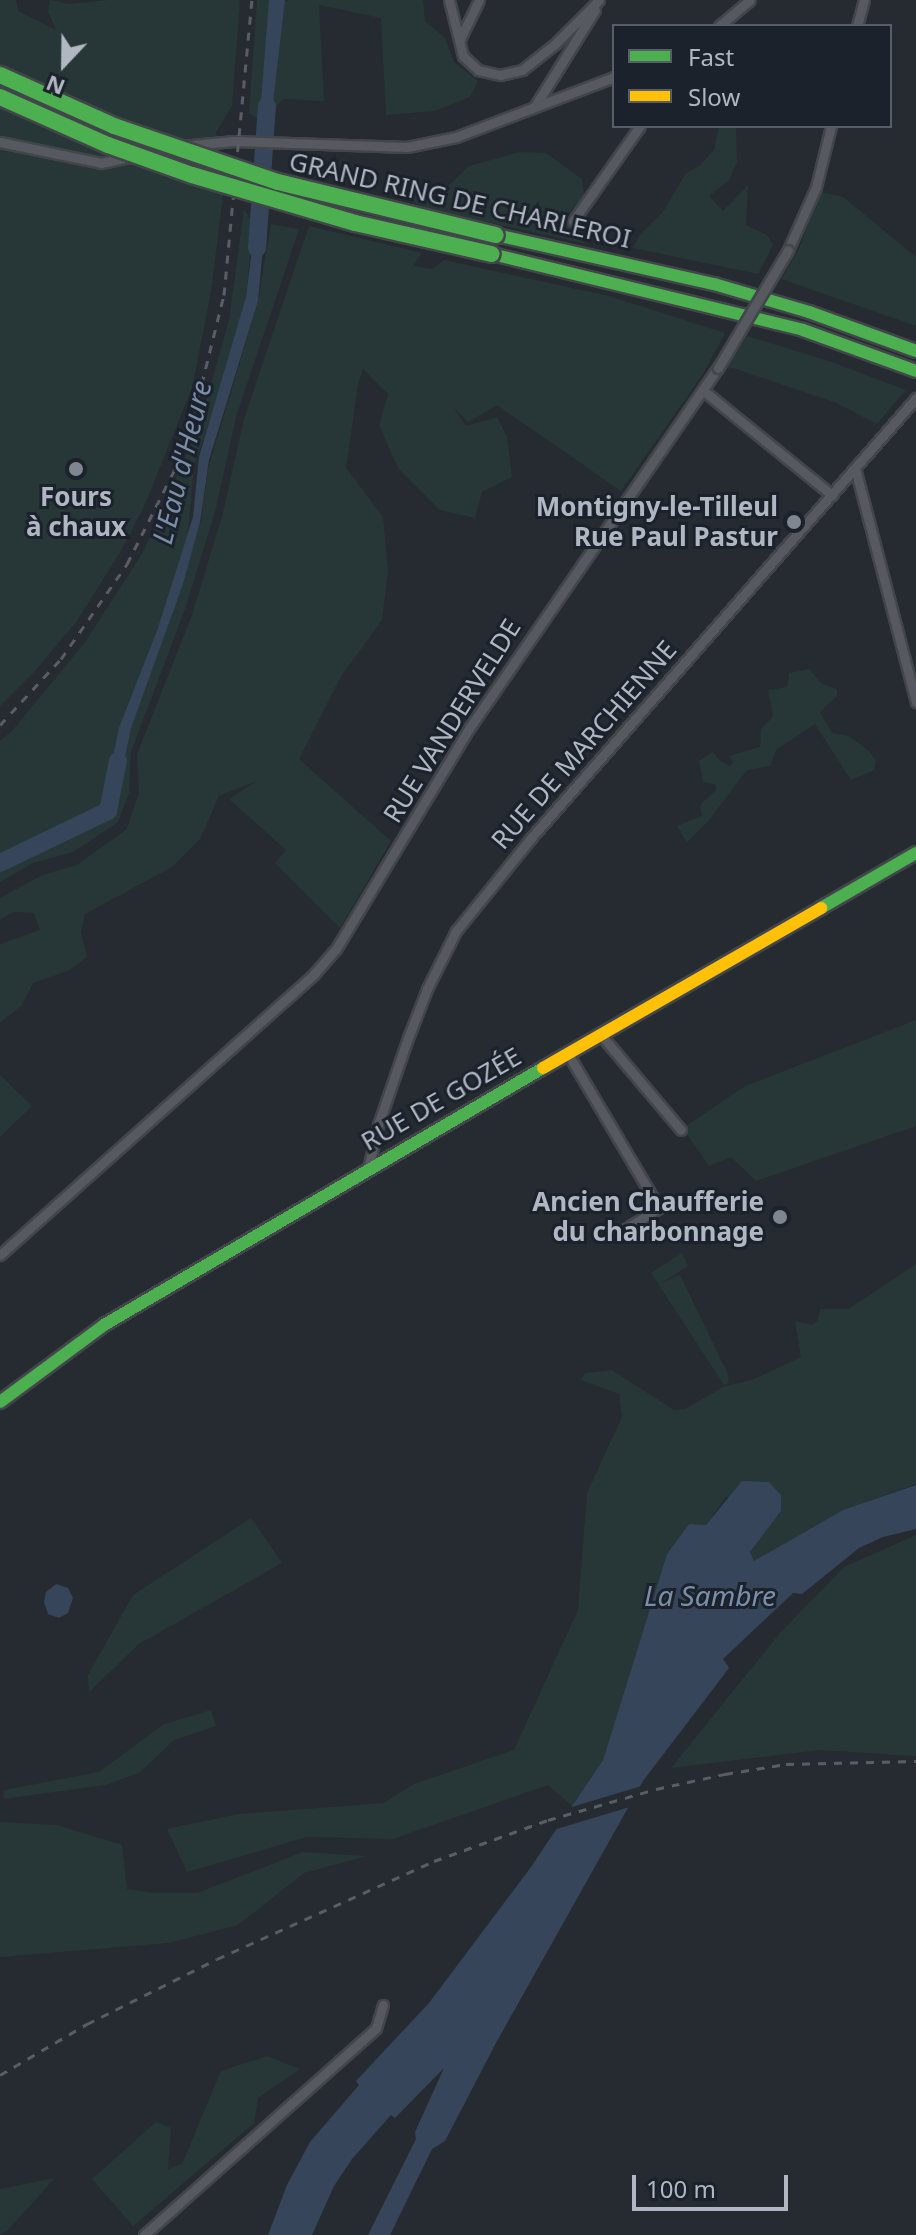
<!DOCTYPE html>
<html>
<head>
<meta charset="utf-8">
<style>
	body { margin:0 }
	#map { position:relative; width:916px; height:2235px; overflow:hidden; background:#262b31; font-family:"Noto Sans",sans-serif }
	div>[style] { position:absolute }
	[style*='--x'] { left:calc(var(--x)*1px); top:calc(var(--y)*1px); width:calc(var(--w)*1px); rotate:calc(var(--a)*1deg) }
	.green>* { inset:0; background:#273637 }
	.water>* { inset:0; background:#37455a }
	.pier>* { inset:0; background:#262b31 }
	.river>* { height:18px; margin:-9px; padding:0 9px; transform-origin:9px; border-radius:9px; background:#37455a }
	.roads { filter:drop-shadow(2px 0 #42464a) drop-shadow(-2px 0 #42464a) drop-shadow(0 2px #42464a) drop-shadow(0 -2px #42464a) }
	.street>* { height:9px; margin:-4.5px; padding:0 4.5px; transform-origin:4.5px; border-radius:4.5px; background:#56595f }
	.fast>* { height:12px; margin:-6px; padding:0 6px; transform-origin:6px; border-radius:6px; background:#4caf50 }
	.slow>* { height:12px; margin:-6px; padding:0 6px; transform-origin:6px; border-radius:6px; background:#ffc107 }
	.rail>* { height:3px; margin-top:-1.5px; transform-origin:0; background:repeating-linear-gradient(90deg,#5a5d63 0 8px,transparent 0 16px) }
	.bridges { filter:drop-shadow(2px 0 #42464a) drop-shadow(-2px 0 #42464a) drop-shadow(0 2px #42464a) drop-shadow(0 -2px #42464a) }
	.street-bridge>* { height:9px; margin:-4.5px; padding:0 4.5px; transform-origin:4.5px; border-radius:4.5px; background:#56595f }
	.fast-bridge>* { height:16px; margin:-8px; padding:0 8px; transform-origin:8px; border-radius:8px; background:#4caf50 }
	.dots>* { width:22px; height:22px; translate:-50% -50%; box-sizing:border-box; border:4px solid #1b222b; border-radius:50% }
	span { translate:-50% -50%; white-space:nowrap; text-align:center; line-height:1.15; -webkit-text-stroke:6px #1b222b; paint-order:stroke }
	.street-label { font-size:26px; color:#b0b7c3 }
	.poi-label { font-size:26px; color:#b0b7c3; font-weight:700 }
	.right { translate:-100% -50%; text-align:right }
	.water-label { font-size:28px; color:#7b8ea9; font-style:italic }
	.legend { position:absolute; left:612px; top:24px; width:280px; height:104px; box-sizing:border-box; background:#1b222b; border:2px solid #575e68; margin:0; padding:10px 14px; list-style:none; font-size:24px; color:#b0b7c3 }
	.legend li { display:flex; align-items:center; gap:16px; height:40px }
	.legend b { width:40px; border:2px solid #575e68 }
	.north { position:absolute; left:24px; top:24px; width:80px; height:80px; -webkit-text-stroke:6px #1b222b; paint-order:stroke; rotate:202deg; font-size:22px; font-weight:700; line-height:32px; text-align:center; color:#b0b7c3 }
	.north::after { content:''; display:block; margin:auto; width:28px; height:36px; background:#b0b7c3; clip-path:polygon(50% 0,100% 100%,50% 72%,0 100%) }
	.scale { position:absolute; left:632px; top:2175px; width:156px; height:36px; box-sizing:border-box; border:4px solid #b0b7c3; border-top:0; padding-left:10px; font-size:24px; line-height:28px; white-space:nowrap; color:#b0b7c3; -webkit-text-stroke:6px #1b222b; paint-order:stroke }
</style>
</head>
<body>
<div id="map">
	<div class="green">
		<div style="clip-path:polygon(0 0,16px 0,18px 11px,56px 30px,48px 12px,50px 0,69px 4px,108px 0,240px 0,232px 106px,216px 132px,223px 195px,211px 292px,192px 388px,143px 509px,118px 556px,76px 622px,35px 671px,0 706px)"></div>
		<div style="clip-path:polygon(257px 0,270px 0,270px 9px,289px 0,423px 0,425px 21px,445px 38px,454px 62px,478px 81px,470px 97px,435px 111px,386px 115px,381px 18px,319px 5px,324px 101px,284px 99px,278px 104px,270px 127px,249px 113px)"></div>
		<div style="clip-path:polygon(719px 126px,736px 126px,737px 162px,729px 180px,709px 196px,723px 211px,748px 185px,746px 225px,767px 235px,773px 245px,758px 274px,633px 248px,639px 236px,663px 212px,686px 173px,699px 166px,714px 150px)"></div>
		<div style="clip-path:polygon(520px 152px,546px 153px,582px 179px,584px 195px,563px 221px,586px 244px,426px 208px,401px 196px,410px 190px,442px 192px,469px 166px)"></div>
		<div style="clip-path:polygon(821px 192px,843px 197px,916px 257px,916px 326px,781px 279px,798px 251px)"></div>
		<div style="clip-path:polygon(244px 209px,253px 224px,246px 297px,230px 363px,194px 466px,185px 565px,201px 521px,208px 469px,258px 301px,271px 224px,299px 229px,236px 417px,215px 512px,185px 609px,131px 752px,129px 793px,118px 822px,73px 852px,33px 863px,0 882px,0 741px,12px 731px,86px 641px,143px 552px,199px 426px,229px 320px)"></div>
		<div style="clip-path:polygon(309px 226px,422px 253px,413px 266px,432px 269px,444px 260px,609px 296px,725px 333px,703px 374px,621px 491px,497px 405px,468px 422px,454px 408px,466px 426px,497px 417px,507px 437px,512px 477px,482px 492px,475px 518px,440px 510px,398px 468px,379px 425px,388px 394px,363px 369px,358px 385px,346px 468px,383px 517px,388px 571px,382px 620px,340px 678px,299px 759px,391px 841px,340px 928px,275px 863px,286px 850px,229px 799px,257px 781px,219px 796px,200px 839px,172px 867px,85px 914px,81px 932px,87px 957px,68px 971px,33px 983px,22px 1005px,0 1023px,0 944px,40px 930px,34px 913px,14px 912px,0 919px,0 898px,42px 875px,77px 865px,127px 829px,139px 792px,137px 754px,192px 615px,223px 513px,244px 419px)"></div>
		<div style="clip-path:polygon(747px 336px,832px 362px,906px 390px,877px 424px,836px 403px,733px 368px,726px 369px)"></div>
		<div style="clip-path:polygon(809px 669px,822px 684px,837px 689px,837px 696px,820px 712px,832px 733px,849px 736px,870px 752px,876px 762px,874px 770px,851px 780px,815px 724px,776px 750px,770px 766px,747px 770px,709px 820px,687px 842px,677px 826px,702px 816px,700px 805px,716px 790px,716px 785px,703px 782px,699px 761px,713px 752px,719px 760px,730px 766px,733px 762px,729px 756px,760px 747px,761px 729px,773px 716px,768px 690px,787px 687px,789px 673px)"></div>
		<div style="clip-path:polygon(916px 1020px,916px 1126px,756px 1181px,731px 1157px,709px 1166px,683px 1128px,745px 1086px)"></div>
		<div style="clip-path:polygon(0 1075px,32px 1106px,0 1137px)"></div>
		<div style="clip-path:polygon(682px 1253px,688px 1266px,661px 1283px,680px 1275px,728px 1374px,729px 1383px,724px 1385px,651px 1273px)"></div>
		<div style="clip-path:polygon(916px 1264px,916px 1484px,843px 1510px,754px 1561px,750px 1552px,781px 1511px,726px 1497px,706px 1525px,689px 1524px,667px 1554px,603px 1760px,572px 1806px,548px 1785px,393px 1839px,307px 1837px,187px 1872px,167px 1829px,238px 1814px,384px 1803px,414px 1784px,514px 1750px,578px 1610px,587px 1493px,622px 1417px,619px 1394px,581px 1380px,585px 1373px,612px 1370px,674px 1410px,685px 1409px,723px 1387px,754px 1379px,801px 1357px,795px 1321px,812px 1325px,818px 1320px,820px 1309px,849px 1309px)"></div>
		<div style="clip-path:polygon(251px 1518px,282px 1563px,139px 1644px,89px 1692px,88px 1675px,133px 1595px)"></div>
		<div style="clip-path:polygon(916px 1535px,916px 1756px,819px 1750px,671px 1768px,780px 1633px,844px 1567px)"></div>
		<div style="clip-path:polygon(211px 1710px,216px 1726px,174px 1740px,139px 1773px,105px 1785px,3px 1799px,4px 1790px,99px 1772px,164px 1724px)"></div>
		<div style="clip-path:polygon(0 1822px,57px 1825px,122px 1845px,127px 1889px,153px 1893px,197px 1893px,303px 1852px,367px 1856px,304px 1873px,238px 1925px,169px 1943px,0 1957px)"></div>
		<div style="clip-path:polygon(267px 2056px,300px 2069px,258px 2098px,254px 2123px,133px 2226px,92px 2179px,156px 2122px,171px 2128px,168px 2169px,182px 2164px,221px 2071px)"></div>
		<div style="clip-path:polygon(55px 2178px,8px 2230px,0 2235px,0 2189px)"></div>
	</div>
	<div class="water">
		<div style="clip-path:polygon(269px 0,285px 0,270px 128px,259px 127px)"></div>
		<div style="clip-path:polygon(255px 225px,265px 225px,258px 301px,209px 460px,200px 522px,183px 584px,131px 728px,119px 786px,107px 785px,119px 728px,158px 628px,193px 517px,199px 457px,246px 297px)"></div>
		<div style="clip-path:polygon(742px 1481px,769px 1482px,781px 1495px,781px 1511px,750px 1552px,754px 1561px,843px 1510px,916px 1485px,916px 1529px,883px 1537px,859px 1548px,802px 1594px,793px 1593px,723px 1659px,729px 1668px,643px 1781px,497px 2041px,445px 2141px,432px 2149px,390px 2235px,368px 2235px,416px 2139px,415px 2132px,444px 2068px,395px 2118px,391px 2115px,352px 2159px,334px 2186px,312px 2235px,268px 2235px,287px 2185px,310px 2142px,359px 2085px,356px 2081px,429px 2003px,531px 1867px,603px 1760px,667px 1554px,689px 1524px,706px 1525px)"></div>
		<div style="clip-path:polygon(56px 1584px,68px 1588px,73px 1598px,68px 1613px,59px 1618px,48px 1614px,44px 1602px,46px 1592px)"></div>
	</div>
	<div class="pier">
		<div style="clip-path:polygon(645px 1785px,633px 1806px,550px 1831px,565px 1809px)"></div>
	</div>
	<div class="river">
		<div style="--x:257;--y:248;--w:142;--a:-86"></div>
		<div style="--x:0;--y:863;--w:120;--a:-25.7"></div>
		<div style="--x:108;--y:811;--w:51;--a:-78.7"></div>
	</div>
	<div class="roads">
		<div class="street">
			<div style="--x:449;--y:0;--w:58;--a:76"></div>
			<div style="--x:463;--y:56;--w:21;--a:43"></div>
			<div style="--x:478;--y:70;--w:23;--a:13"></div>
			<div style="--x:500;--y:75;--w:23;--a:-13"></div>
			<div style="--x:522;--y:70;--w:42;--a:-38.2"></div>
			<div style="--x:555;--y:44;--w:62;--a:-45"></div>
			<div style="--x:719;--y:26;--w:40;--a:-40"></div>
			<div style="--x:857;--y:26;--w:27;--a:-75"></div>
			<div style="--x:460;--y:39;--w:43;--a:-64"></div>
			<div style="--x:535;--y:106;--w:113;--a:-58"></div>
			<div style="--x:0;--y:142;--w:103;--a:11.7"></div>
			<div style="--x:101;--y:163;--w:82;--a:-12"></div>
			<div style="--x:181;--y:146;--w:53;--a:-5.4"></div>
			<div style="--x:234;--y:141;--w:173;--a:2"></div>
			<div style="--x:407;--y:147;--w:50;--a:-11.5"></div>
			<div style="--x:456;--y:137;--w:169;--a:-20.8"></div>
			<div style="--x:573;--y:221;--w:116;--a:-54.8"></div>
			<div style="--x:788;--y:250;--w:69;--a:-66"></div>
			<div style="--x:816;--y:187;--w:63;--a:-76.2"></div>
			<div style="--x:704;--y:391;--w:165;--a:39.1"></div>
			<div style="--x:855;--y:468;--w:242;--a:75.4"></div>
			<div style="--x:601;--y:1035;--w:124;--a:49.9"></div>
			<div style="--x:568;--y:1054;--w:179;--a:59.4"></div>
			<div style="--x:659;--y:1208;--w:47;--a:148"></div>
			<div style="--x:368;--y:1169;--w:45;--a:-77.2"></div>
			<div style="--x:378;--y:1125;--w:92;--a:-71"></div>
			<div style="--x:408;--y:1038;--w:53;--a:-68.8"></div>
			<div style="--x:427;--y:989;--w:65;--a:-63.4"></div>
			<div style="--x:456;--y:931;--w:119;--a:-51.1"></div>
			<div style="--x:531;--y:838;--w:585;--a:-48.81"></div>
			<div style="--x:0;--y:1255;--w:421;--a:-41.8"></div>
			<div style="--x:314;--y:974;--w:33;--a:-49"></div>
			<div style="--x:336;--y:949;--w:259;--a:-58.9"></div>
			<div style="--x:470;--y:727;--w:436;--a:-55.4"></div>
			<div style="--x:144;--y:2235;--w:311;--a:-41.7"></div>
			<div style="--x:376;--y:2028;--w:24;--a:-73"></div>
		</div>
		<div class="fast">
			<div style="--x:496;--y:235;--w:223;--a:12.7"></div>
			<div style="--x:714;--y:284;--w:99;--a:16.4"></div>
			<div style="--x:809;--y:312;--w:114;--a:20"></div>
			<div style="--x:492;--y:254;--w:320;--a:13.7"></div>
			<div style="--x:803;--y:330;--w:120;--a:19.9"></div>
			<div style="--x:821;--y:908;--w:110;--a:-30.1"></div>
			<div style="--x:0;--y:1402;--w:129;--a:-36.5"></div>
			<div style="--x:104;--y:1325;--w:509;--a:-30.35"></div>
		</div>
		<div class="slow">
			<div style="--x:543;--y:1068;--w:321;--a:-29.9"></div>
		</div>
	</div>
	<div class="rail">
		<div style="--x:0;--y:725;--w:90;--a:-47.3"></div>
		<div style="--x:61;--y:659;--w:116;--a:-55.2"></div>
		<div style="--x:127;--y:564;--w:104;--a:-63.2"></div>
		<div style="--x:174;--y:471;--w:59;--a:-70.3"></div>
		<div style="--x:194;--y:415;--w:124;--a:-76"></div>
		<div style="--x:224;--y:295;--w:296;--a:-84.6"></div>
		<div style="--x:0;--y:2075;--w:101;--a:-30.4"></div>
		<div style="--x:87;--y:2024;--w:145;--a:-26.6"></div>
		<div style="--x:217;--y:1959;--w:238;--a:-24.3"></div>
		<div style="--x:434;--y:1861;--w:121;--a:-19.8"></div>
		<div style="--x:548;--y:1820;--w:112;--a:-16"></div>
		<div style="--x:656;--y:1789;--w:71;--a:-12.3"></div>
		<div style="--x:725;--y:1774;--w:62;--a:-9.3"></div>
		<div style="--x:786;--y:1764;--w:130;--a:-1.3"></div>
	</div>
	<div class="bridges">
		<div class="street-bridge">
			<div style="--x:718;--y:368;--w:137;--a:-59.3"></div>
		</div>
		<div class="fast-bridge">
			<div style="--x:0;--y:75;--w:125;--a:24.1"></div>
			<div style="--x:114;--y:126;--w:173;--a:18.9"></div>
			<div style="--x:278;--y:182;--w:224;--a:13.7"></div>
			<div style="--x:0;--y:97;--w:118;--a:24"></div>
			<div style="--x:108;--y:145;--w:89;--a:19.7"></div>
			<div style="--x:192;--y:175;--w:170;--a:16.4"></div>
			<div style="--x:355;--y:223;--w:140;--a:12.8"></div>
		</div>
	</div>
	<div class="dots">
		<div style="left:76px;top:469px;background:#808690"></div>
		<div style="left:794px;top:522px;background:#808690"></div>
		<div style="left:780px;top:1217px;background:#808690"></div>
	</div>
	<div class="street-label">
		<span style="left:460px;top:200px;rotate:13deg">GRAND RING DE CHARLEROI</span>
		<span style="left:452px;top:721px;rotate:-58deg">RUE VANDERVELDE</span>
		<span style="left:584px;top:745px;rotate:-49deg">RUE DE MARCHIENNE</span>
		<span style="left:441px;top:1099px;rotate:-30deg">RUE DE GOZÉE</span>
	</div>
	<div class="poi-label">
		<span style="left:76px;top:512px">Fours<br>à chaux</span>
		<span class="right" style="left:778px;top:522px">Montigny-le-Tilleul<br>Rue Paul Pastur</span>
		<span class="right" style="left:764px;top:1217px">Ancien Chaufferie<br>du charbonnage</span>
	</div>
	<div class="water-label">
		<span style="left:181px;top:462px;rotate:-76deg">L'Eau d'Heure</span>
		<span style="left:710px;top:1595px">La Sambre</span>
	</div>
	<ul class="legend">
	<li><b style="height:10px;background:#4caf50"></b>Fast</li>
	<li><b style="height:10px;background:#ffc107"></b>Slow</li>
	</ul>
	<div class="north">N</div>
	<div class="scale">100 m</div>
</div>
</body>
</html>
